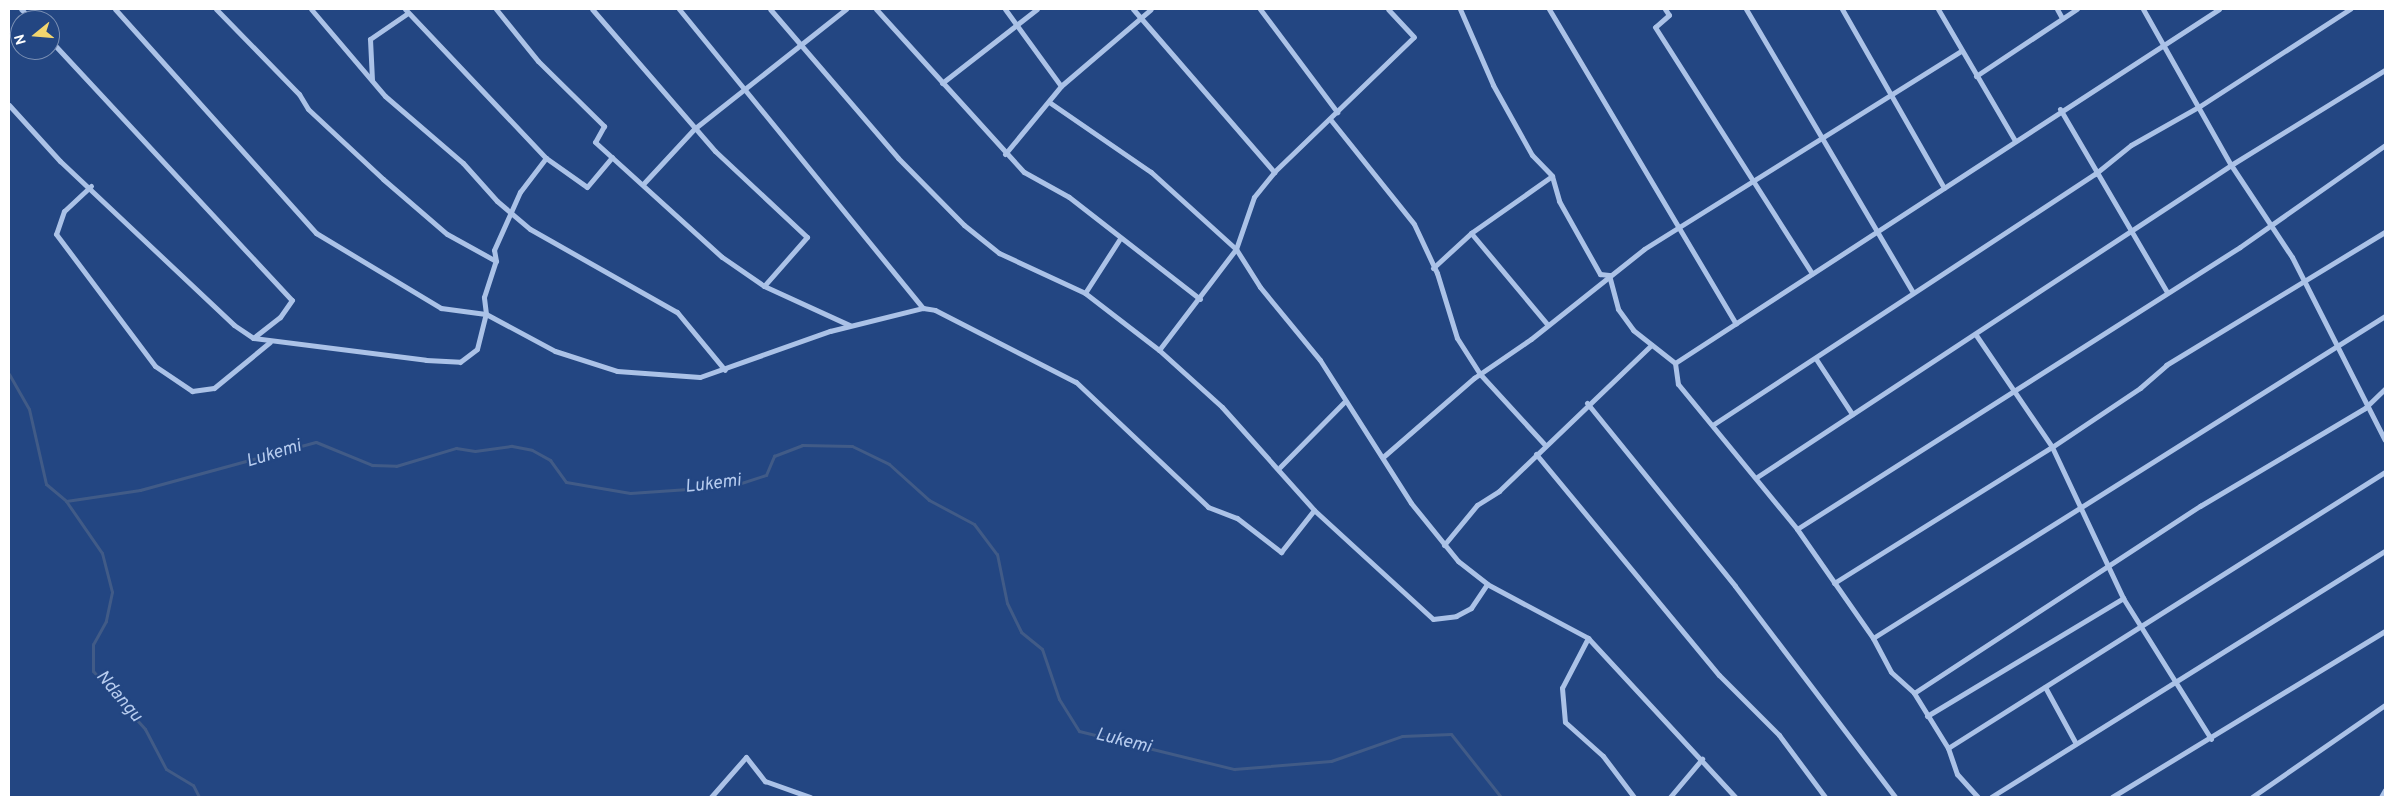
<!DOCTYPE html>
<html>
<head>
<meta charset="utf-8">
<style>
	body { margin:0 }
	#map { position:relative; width:2394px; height:806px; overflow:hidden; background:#234682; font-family:Overpass,sans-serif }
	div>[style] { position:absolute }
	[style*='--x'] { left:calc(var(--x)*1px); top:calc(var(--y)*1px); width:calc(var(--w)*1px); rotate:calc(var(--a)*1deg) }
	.stream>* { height:3px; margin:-1.5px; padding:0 1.5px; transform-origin:1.5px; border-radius:1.5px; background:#415b87 }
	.street>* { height:5px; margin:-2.5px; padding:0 2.5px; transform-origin:2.5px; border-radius:2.5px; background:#abc2e7 }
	span { translate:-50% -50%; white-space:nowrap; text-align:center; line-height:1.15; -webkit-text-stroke:4.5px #234682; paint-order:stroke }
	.water-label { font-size:18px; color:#b7ccef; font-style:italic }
	.frame { position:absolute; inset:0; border:10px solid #fff; pointer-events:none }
	.north { position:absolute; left:10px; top:10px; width:50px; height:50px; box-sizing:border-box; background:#234682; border:1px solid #7b90b4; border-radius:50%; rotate:253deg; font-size:14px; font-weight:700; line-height:20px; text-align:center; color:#fff }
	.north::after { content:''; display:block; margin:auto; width:18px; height:22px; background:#f2d56e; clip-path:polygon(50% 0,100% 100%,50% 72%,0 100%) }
</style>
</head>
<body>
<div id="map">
	<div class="stream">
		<div style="--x:9;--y:374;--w:40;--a:60.3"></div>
		<div style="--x:29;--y:409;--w:77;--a:77.2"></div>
		<div style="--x:46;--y:484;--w:26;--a:40"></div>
		<div style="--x:66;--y:501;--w:63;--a:55.3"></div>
		<div style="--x:102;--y:553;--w:40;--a:75.6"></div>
		<div style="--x:112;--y:592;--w:30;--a:102"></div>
		<div style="--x:106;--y:621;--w:26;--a:119"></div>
		<div style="--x:93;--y:644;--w:27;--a:90"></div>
		<div style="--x:93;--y:671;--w:78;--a:48.1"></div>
		<div style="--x:145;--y:729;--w:45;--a:62.3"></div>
		<div style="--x:166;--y:769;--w:31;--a:31"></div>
		<div style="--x:193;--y:785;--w:13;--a:63"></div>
		<div style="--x:66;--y:501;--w:75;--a:-8.5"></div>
		<div style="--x:140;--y:490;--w:182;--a:-15.3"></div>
		<div style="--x:316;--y:442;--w:61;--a:22.3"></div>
		<div style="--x:372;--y:465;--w:24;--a:2"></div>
		<div style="--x:396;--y:466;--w:63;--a:-16.7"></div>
		<div style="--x:456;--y:448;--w:19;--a:9"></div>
		<div style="--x:475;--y:451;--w:37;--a:-8"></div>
		<div style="--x:512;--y:446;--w:20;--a:11"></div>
		<div style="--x:532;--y:450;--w:21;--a:29"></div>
		<div style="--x:550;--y:460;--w:27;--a:54"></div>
		<div style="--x:566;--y:482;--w:65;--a:9.8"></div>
		<div style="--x:630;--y:493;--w:102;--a:-3.9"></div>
		<div style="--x:732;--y:486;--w:36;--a:-18"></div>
		<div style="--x:766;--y:475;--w:21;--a:-67"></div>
		<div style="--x:774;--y:456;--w:30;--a:-21"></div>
		<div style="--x:802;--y:445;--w:50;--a:1.1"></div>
		<div style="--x:852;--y:446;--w:41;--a:25.9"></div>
		<div style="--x:889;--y:464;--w:54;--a:42"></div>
		<div style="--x:929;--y:500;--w:51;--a:28.1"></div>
		<div style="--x:974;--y:524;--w:38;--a:53"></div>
		<div style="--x:997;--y:554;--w:50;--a:78.5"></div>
		<div style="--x:1007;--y:603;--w:32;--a:64"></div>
		<div style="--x:1021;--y:632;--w:27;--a:39"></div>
		<div style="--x:1042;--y:649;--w:53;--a:71.2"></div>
		<div style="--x:1059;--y:699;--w:38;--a:58"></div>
		<div style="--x:1079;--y:731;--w:160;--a:13.8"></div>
		<div style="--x:1234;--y:769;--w:97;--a:-4.7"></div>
		<div style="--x:1331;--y:761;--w:75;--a:-19.4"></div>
		<div style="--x:1402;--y:736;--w:49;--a:-2.3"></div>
		<div style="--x:1451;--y:734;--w:80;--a:51.6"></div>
	</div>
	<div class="street">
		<div style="--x:21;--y:9;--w:16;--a:45"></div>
		<div style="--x:115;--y:9;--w:301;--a:48.1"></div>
		<div style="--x:316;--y:233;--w:146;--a:31"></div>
		<div style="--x:441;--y:308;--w:45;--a:7.6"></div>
		<div style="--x:486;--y:314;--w:78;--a:28.2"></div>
		<div style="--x:555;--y:351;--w:65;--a:17.9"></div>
		<div style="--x:617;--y:371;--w:83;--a:4.1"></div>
		<div style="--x:700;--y:377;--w:138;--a:-19.5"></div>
		<div style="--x:830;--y:331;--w:96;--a:-13.9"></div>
		<div style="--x:923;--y:308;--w:12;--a:9"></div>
		<div style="--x:935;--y:310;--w:158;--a:27.1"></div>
		<div style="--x:1076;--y:382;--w:182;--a:43.4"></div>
		<div style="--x:1208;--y:507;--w:31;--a:21"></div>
		<div style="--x:1237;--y:518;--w:56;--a:37.7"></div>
		<div style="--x:1281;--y:552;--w:53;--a:-51.8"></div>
		<div style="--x:216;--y:9;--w:119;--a:45.7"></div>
		<div style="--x:299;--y:94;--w:17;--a:59"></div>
		<div style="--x:308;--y:109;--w:103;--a:43"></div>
		<div style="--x:383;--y:179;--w:84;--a:40.7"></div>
		<div style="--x:447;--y:234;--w:56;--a:28.9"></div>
		<div style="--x:311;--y:9;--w:114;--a:49.6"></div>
		<div style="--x:385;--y:96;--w:103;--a:40.7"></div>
		<div style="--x:463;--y:163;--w:51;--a:48.2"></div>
		<div style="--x:497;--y:201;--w:43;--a:40.3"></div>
		<div style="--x:530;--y:229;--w:169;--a:29.5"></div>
		<div style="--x:677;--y:312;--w:75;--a:50.4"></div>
		<div style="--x:405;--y:9;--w:205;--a:46.6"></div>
		<div style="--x:546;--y:158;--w:50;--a:35.3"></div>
		<div style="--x:587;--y:187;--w:39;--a:-50"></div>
		<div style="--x:496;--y:9;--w:67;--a:51.1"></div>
		<div style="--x:538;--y:61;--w:93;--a:44.6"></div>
		<div style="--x:604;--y:126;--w:18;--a:119"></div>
		<div style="--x:595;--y:142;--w:171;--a:42.2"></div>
		<div style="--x:722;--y:257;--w:51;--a:34.6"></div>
		<div style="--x:764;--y:286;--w:94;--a:24.6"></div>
		<div style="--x:592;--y:9;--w:188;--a:49.1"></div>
		<div style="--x:715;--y:151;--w:126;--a:43.1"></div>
		<div style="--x:807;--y:237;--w:65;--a:131.3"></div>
		<div style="--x:679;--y:9;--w:386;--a:50.8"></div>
		<div style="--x:770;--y:9;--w:196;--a:49.3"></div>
		<div style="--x:898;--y:158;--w:94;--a:45.4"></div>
		<div style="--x:964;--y:225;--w:45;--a:38.7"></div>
		<div style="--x:999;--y:253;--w:95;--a:24.9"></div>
		<div style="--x:1085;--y:293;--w:93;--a:37.6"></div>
		<div style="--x:1159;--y:350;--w:85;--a:42.1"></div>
		<div style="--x:1222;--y:407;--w:138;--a:48.2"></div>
		<div style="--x:1314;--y:510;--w:161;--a:42.5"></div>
		<div style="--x:1433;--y:619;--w:23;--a:-7"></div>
		<div style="--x:1456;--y:616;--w:17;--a:-28"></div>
		<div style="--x:1471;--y:608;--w:29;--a:-56"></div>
		<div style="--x:876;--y:9;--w:220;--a:47.8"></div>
		<div style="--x:1024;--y:172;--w:51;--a:29.1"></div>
		<div style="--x:1069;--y:197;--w:166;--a:37.9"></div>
		<div style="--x:1005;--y:9;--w:95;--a:54"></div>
		<div style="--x:1133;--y:9;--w:216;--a:49.1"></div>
		<div style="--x:1260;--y:9;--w:129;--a:53.2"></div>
		<div style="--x:1460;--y:9;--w:83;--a:66.5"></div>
		<div style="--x:1493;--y:85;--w:80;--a:60.9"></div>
		<div style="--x:1532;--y:155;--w:29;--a:46"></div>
		<div style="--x:1552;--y:176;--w:26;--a:74"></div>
		<div style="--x:1559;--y:201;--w:84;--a:60.7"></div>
		<div style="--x:1600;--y:274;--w:9;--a:6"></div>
		<div style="--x:1609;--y:275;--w:35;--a:75"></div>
		<div style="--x:1618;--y:309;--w:26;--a:54"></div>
		<div style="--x:1633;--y:330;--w:53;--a:38.2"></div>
		<div style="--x:1675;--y:363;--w:21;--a:82"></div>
		<div style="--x:1678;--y:384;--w:188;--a:50.6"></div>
		<div style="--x:1797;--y:529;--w:133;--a:55.1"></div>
		<div style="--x:1873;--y:638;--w:38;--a:62"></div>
		<div style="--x:1891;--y:672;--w:31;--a:42"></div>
		<div style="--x:1914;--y:693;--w:65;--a:58.3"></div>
		<div style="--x:1948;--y:748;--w:28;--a:71"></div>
		<div style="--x:1957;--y:774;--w:31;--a:48"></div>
		<div style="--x:1549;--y:9;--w:366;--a:59.3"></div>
		<div style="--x:1665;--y:9;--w:7;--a:56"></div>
		<div style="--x:1669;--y:15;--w:18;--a:139"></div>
		<div style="--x:1655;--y:27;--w:292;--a:57.5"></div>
		<div style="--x:1746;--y:9;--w:329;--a:59.5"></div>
		<div style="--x:1842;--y:9;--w:206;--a:60.3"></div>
		<div style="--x:1938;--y:9;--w:153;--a:59.7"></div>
		<div style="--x:2057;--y:9;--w:10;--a:61"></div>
		<div style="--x:2143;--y:9;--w:179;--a:60.6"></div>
		<div style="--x:2231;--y:165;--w:110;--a:56.5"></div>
		<div style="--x:2292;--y:257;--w:205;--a:63.1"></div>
		<div style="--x:50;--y:40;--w:355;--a:47.1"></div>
		<div style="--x:292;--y:300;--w:21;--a:125"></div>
		<div style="--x:280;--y:317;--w:34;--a:142"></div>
		<div style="--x:1976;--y:76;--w:121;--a:-33.6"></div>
		<div style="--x:372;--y:80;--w:41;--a:-92.8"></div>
		<div style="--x:370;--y:39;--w:46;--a:-34.4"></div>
		<div style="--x:942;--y:83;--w:120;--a:-37.9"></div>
		<div style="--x:1049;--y:102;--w:124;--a:34.5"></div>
		<div style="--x:1151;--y:172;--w:115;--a:42.2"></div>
		<div style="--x:1236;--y:249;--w:45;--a:57.7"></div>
		<div style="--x:1260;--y:287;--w:94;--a:50.6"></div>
		<div style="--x:1320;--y:360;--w:169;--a:57.5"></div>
		<div style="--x:1411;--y:503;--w:75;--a:51"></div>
		<div style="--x:1458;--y:561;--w:37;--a:38"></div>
		<div style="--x:1487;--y:584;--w:115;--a:28.1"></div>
		<div style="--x:1588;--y:638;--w:217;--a:47.2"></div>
		<div style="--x:9;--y:105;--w:76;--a:47.7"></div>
		<div style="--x:60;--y:161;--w:239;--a:43.3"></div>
		<div style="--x:234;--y:325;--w:23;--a:34"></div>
		<div style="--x:253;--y:338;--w:174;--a:7.2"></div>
		<div style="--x:426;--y:360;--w:34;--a:3"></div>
		<div style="--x:460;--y:362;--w:21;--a:-37"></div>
		<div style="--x:477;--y:349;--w:36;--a:-76"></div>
		<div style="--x:486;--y:314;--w:17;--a:-97"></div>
		<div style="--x:484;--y:297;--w:38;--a:-72"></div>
		<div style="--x:496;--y:261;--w:11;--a:-100"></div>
		<div style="--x:494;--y:250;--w:64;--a:-65.9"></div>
		<div style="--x:520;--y:192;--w:43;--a:-52.6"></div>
		<div style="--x:2060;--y:109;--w:212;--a:59.7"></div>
		<div style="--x:1330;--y:119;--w:134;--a:51.3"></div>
		<div style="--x:1414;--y:224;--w:54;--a:64.9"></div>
		<div style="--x:1437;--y:273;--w:68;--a:72.9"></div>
		<div style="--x:1457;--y:338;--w:43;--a:57.4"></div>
		<div style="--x:1480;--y:374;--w:96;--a:47.5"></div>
		<div style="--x:1005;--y:154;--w:88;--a:-50.5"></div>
		<div style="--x:1061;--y:86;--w:118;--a:-40.5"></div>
		<div style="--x:644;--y:183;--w:74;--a:-47.2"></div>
		<div style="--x:694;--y:129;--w:194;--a:-38.3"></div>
		<div style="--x:91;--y:186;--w:37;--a:137"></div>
		<div style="--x:64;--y:211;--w:24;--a:109"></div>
		<div style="--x:56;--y:234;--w:165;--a:53.1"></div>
		<div style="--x:155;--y:366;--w:45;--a:34"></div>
		<div style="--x:192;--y:391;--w:22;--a:-8"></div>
		<div style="--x:214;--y:388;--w:72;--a:-39.4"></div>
		<div style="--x:1471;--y:233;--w:119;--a:50.1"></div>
		<div style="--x:1433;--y:268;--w:52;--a:-42.6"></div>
		<div style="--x:1471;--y:233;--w:99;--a:-35.1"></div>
		<div style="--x:1085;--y:293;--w:63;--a:-57.3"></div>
		<div style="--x:1976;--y:335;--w:135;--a:55.8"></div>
		<div style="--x:2052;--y:447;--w:167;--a:64.8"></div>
		<div style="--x:2123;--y:598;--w:166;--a:58"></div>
		<div style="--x:1159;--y:350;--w:127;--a:-52.7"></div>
		<div style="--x:1236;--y:249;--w:55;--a:-70.9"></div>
		<div style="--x:1254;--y:197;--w:32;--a:-51"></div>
		<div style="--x:1274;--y:172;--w:194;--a:-44"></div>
		<div style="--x:1414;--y:37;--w:38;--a:-133"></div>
		<div style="--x:1816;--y:359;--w:66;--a:56.8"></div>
		<div style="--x:1675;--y:363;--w:649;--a:-33.05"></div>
		<div style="--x:1587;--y:403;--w:235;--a:51"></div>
		<div style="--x:1735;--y:586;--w:265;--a:52.8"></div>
		<div style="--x:1714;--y:424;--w:456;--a:-33.3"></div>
		<div style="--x:2095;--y:174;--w:46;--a:-38.9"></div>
		<div style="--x:2131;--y:145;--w:79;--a:-29.5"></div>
		<div style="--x:2200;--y:106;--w:179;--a:-32.9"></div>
		<div style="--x:1536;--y:454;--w:287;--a:50.4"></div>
		<div style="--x:1719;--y:675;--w:85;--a:45"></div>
		<div style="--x:1779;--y:735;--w:77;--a:53.4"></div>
		<div style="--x:1383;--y:457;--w:121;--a:-41"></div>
		<div style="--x:1474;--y:378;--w:69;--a:-34.4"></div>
		<div style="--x:1531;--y:339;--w:144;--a:-38.5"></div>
		<div style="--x:1644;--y:249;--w:374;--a:-32"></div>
		<div style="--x:1280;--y:467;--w:91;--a:-45.4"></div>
		<div style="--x:1757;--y:477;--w:567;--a:-33.35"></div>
		<div style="--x:2231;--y:165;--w:181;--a:-31.7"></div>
		<div style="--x:1797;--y:529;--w:525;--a:-32.48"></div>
		<div style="--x:2240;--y:247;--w:177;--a:-35.1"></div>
		<div style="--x:1444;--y:545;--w:52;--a:-50.5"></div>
		<div style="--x:1477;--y:505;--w:26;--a:-32"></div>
		<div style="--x:1499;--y:491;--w:211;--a:-43.8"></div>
		<div style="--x:1834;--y:583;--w:257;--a:-32"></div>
		<div style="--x:2052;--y:447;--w:106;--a:-33.8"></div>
		<div style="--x:2140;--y:388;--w:35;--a:-41"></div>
		<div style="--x:2166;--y:365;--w:256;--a:-31.3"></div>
		<div style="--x:1588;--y:638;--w:56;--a:117.5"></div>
		<div style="--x:1562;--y:688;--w:34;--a:85"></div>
		<div style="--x:1565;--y:722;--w:51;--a:41.8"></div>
		<div style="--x:1603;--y:756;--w:51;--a:52.9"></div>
		<div style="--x:1873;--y:638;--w:605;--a:-32.17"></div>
		<div style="--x:2045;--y:687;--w:63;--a:61.4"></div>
		<div style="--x:1914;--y:693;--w:342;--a:-33.2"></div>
		<div style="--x:2200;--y:506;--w:192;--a:-30.7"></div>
		<div style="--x:2365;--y:408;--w:28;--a:-44"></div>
		<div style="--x:1927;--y:716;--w:229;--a:-31"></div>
		<div style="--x:1948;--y:748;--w:517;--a:-32.28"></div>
		<div style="--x:711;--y:797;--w:53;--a:-48.8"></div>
		<div style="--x:746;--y:757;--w:31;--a:52"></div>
		<div style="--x:765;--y:781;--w:48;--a:19.6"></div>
		<div style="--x:1670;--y:797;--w:50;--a:-49.9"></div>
		<div style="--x:1991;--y:797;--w:464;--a:-32"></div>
		<div style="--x:2112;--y:797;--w:320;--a:-31.3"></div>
		<div style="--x:2252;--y:797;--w:162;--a:-34.7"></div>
		<div style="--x:2381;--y:797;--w:8;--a:-60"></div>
	</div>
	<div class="water-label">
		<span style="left:274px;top:455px;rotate:-17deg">Lukemi</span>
		<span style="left:713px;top:485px;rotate:-7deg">Lukemi</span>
		<span style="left:118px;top:697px;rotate:50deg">Ndangu</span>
		<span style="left:1123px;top:742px;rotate:14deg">Lukemi</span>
	</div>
	<div class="frame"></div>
	<div class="north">N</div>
</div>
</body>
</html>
